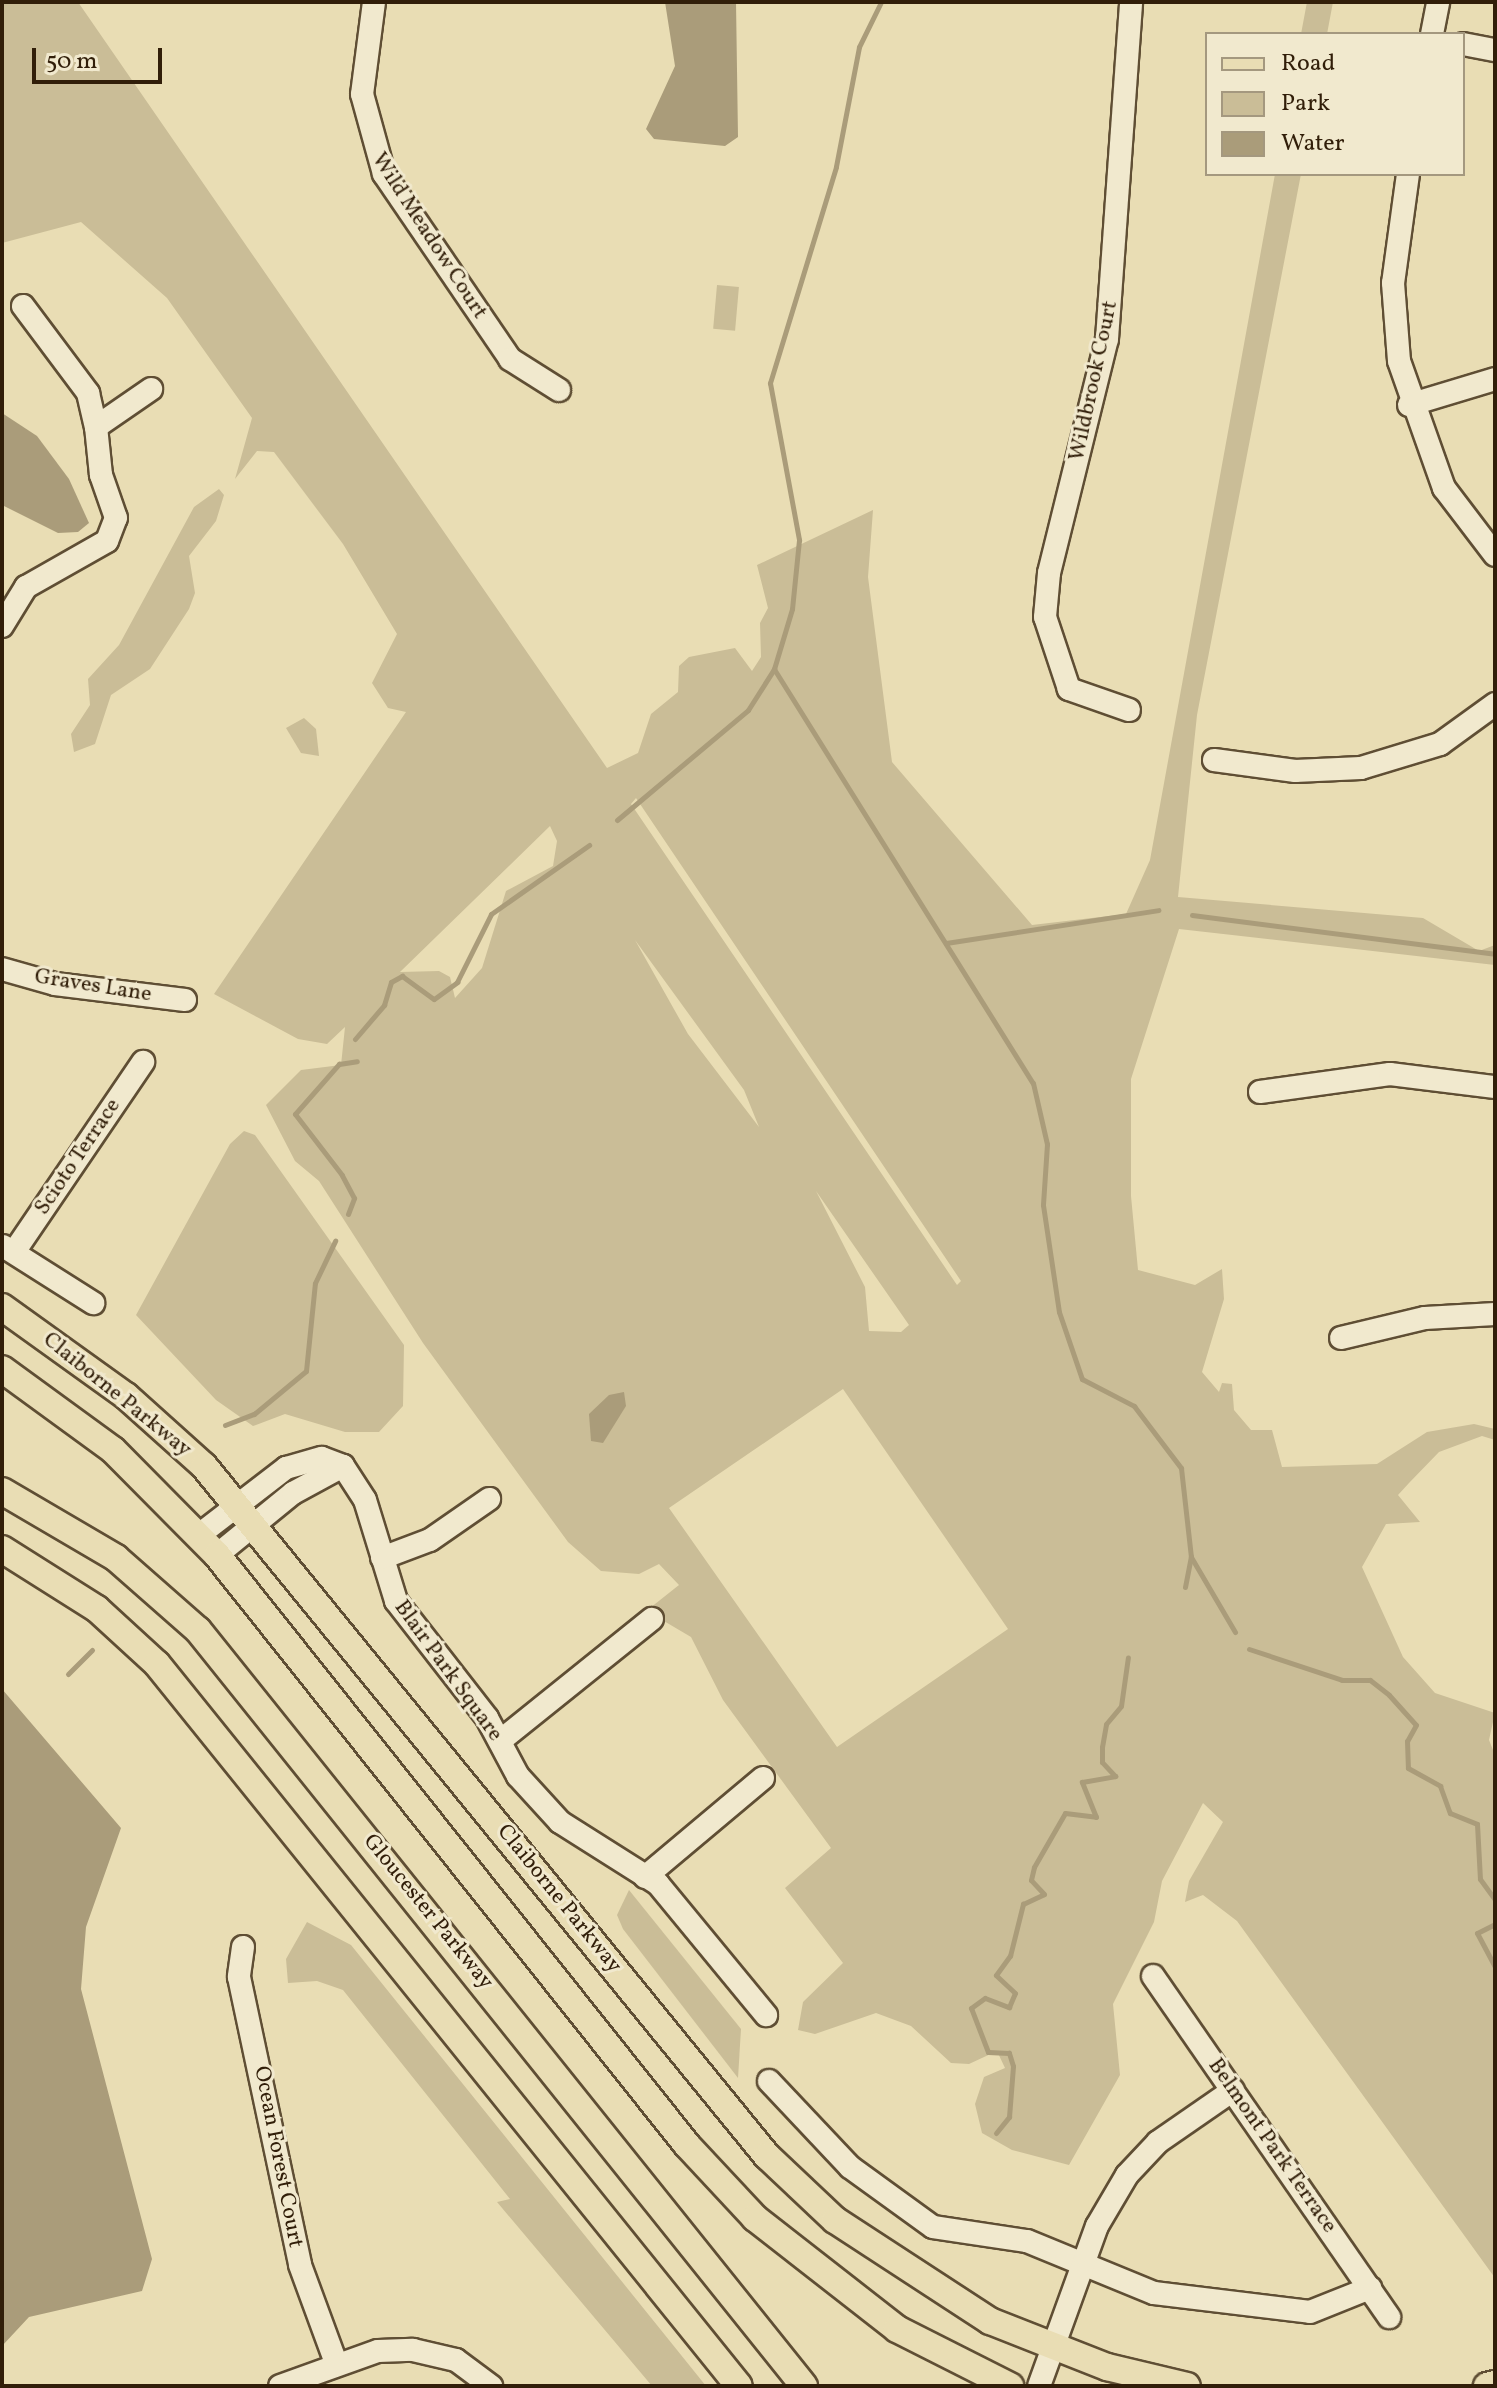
<!DOCTYPE html>
<html>
<head>
<meta charset="utf-8">
<style>
	body { margin:0 }
	#map { position:relative; width:1497px; height:2388px; overflow:hidden; background:#e9ddb4; font-family:Vollkorn,serif }
	div>[style] { position:absolute }
	[style*='--x'] { left:calc(var(--x)*1px); top:calc(var(--y)*1px); width:calc(var(--w)*1px); rotate:calc(var(--a)*1deg) }
	.green>* { inset:0; background:#cabd97; transform-origin:0 0 }
	.water>* { inset:0; background:#aa9c7a }
	.stream>* { height:5px; margin:-2.5px; padding:0 2.5px; transform-origin:2.5px; border-radius:2.5px; background:#aa9c7a }
	.roads { filter:drop-shadow(2px 0 #5f4e34) drop-shadow(-2px 0 #5f4e34) drop-shadow(0 2px #5f4e34) drop-shadow(0 -2px #5f4e34) }
	.minor>* { height:22px; margin:-11px; padding:0 11px; transform-origin:11px; border-radius:11px; background:#f1e9ce }
	.major>* { height:26px; margin:-13px; padding:0 13px; transform-origin:13px; border-radius:13px; background:#e9ddb4 }
	span { translate:-50% -50%; white-space:nowrap; text-align:center; line-height:1.15; -webkit-text-stroke:6px #f1e9ce; paint-order:stroke }
	.street-label { font-size:22px; color:#311e09 }
	.frame { position:absolute; inset:0; border:4px solid #311e09; pointer-events:none }
	.legend { position:absolute; left:1205px; top:32px; width:260px; height:144px; box-sizing:border-box; background:#f1e9ce; border:2px solid #a4987f; margin:0; padding:10px 14px; list-style:none; font-size:24px; color:#311e09 }
	.legend li { display:flex; align-items:center; gap:16px; height:40px }
	.legend b { width:40px; border:2px solid #a4987f }
	.scale { position:absolute; left:32px; top:48px; width:130px; height:36px; box-sizing:border-box; border:4px solid #311e09; border-top:0; padding-left:10px; font-size:24px; line-height:28px; white-space:nowrap; color:#311e09; -webkit-text-stroke:6px #f1e9ce; paint-order:stroke }
</style>
</head>
<body>
<div id="map">
	<div class="green">
		<div style="clip-path:polygon(evenodd,2px 2px,78px 2px,607px 768px,638px 753px,651px 714px,678px 692px,679px 666px,689px 657px,735px 648px,752px 671px,761px 657px,760px 623px,768px 608px,757px 565px,873px 510px,868px 577px,892px 762px,1032px 925px,1126px 914px,1150px 860px,1275px 174px,1301px 174px,1197px 715px,1178px 897px,1423px 918px,1479px 951px,1495px 945px,1495px 965px,1179px 929px,1131px 1079px,1131px 1196px,1138px 1270px,1195px 1285px,1222px 1269px,1224px 1299px,1202px 1372px,1219px 1392px,1222px 1383px,1232px 1384px,1234px 1410px,1251px 1430px,1272px 1430px,1282px 1467px,1377px 1464px,1427px 1432px,1474px 1424px,1495px 1429px,1495px 1440px,1482px 1436px,1439px 1452px,1409px 1483px,1398px 1495px,1420px 1522px,1386px 1524px,1362px 1567px,1403px 1657px,1435px 1693px,1495px 1713px,1489px 1740px,1495px 1755px,1495px 2278px,1237px 1921px,1203px 1895px,1185px 1902px,1189px 1881px,1223px 1822px,1203px 1803px,1162px 1881px,1154px 1922px,1113px 2004px,1120px 2075px,1069px 2165px,1012px 2150px,982px 2133px,975px 2104px,984px 2077px,1005px 2068px,997px 2051px,969px 2064px,951px 2063px,911px 2026px,876px 2013px,815px 2034px,798px 2030px,803px 2002px,843px 1963px,785px 1888px,831px 1848px,723px 1700px,691px 1637px,652px 1614px,650px 1608px,679px 1585px,659px 1564px,639px 1574px,601px 1571px,568px 1542px,423px 1343px,319px 1181px,295px 1161px,266px 1105px,301px 1070px,341px 1065px,345px 1027px,327px 1044px,298px 1039px,214px 994px,406px 712px,388px 708px,372px 683px,397px 634px,343px 544px,274px 452px,257px 451px,235px 479px,252px 418px,167px 298px,81px 222px,2px 243px,2px 2px,636px 798px,961px 1281px,957px 1285px,631px 804px,636px 798px,2px 2px,550px 826px,557px 841px,553px 866px,506px 891px,482px 968px,455px 998px,450px 977px,439px 971px,400px 972px,550px 826px,2px 2px,635px 940px,744px 1090px,759px 1127px,688px 1034px,635px 940px,2px 2px,816px 1191px,909px 1325px,901px 1332px,869px 1331px,865px 1287px,816px 1191px,2px 2px,843px 1389px,1008px 1629px,837px 1747px,669px 1508px,843px 1389px)"></div>
		<div style="clip-path:polygon(1307px 2px,1333px 2px,1327px 34px,1301px 34px)"></div>
		<div style="left:717px;top:285px;width:22px;height:44px;rotate:5deg"></div>
		<div style="clip-path:polygon(219px 489px,224px 495px,216px 521px,189px 556px,195px 593px,189px 609px,150px 669px,111px 695px,95px 744px,74px 752px,71px 734px,90px 705px,88px 679px,119px 645px,194px 507px)"></div>
		<div style="clip-path:polygon(304px 718px,316px 729px,319px 756px,301px 753px,286px 728px)"></div>
		<div style="clip-path:polygon(244px 1131px,255px 1135px,404px 1345px,403px 1406px,379px 1432px,345px 1432px,285px 1414px,253px 1426px,216px 1400px,136px 1315px,230px 1144px)"></div>
		<div style="clip-path:polygon(629px 1890px,741px 2029px,738px 2078px,623px 1929px,617px 1915px)"></div>
		<div style="clip-path:polygon(307px 1922px,351px 1945px,706px 2386px,652px 2386px,497px 2202px,510px 2199px,343px 1990px,317px 1981px,288px 1983px,286px 1959px)"></div>
	</div>
	<div class="water">
		<div style="clip-path:polygon(665px 2px,736px 2px,738px 137px,725px 146px,654px 139px,646px 129px,675px 66px)"></div>
		<div style="clip-path:polygon(2px 413px,37px 436px,69px 479px,89px 523px,78px 532px,58px 533px,2px 505px)"></div>
		<div style="clip-path:polygon(624px 1392px,626px 1406px,603px 1443px,591px 1441px,589px 1414px,609px 1395px)"></div>
		<div style="clip-path:polygon(2px 1689px,121px 1828px,86px 1927px,81px 1989px,152px 2259px,142px 2291px,29px 2317px,2px 2346px)"></div>
	</div>
	<div class="stream">
		<div style="--x:881;--y:2;--w:50;--a:116.1"></div>
		<div style="--x:859;--y:47;--w:122;--a:100.9"></div>
		<div style="--x:836;--y:167;--w:226;--a:107"></div>
		<div style="--x:770;--y:383;--w:160;--a:79.5"></div>
		<div style="--x:799;--y:540;--w:69;--a:95.8"></div>
		<div style="--x:792;--y:609;--w:63;--a:106.7"></div>
		<div style="--x:774;--y:669;--w:488;--a:58"></div>
		<div style="--x:1033;--y:1083;--w:63;--a:77.1"></div>
		<div style="--x:1047;--y:1144;--w:61;--a:93.8"></div>
		<div style="--x:1043;--y:1205;--w:108;--a:81.5"></div>
		<div style="--x:1059;--y:1312;--w:71;--a:71.1"></div>
		<div style="--x:1082;--y:1379;--w:59;--a:27.4"></div>
		<div style="--x:1134;--y:1406;--w:78;--a:52.8"></div>
		<div style="--x:1181;--y:1468;--w:90;--a:83.6"></div>
		<div style="--x:1191;--y:1557;--w:87;--a:59.6"></div>
		<div style="--x:617;--y:820;--w:171;--a:-40"></div>
		<div style="--x:748;--y:710;--w:49;--a:-57.6"></div>
		<div style="--x:1192;--y:915;--w:305;--a:7.3"></div>
		<div style="--x:946;--y:943;--w:215;--a:-8.8"></div>
		<div style="--x:355;--y:1039;--w:45;--a:-49.5"></div>
		<div style="--x:384;--y:1005;--w:24;--a:-73"></div>
		<div style="--x:391;--y:982;--w:13;--a:-29"></div>
		<div style="--x:402;--y:976;--w:39;--a:36"></div>
		<div style="--x:434;--y:999;--w:29;--a:-36"></div>
		<div style="--x:457;--y:982;--w:76;--a:-63.4"></div>
		<div style="--x:491;--y:914;--w:120;--a:-35.1"></div>
		<div style="--x:348;--y:1214;--w:17;--a:-69"></div>
		<div style="--x:354;--y:1198;--w:26;--a:-118"></div>
		<div style="--x:342;--y:1175;--w:77;--a:-127.6"></div>
		<div style="--x:295;--y:1114;--w:67;--a:-48.7"></div>
		<div style="--x:339;--y:1064;--w:18;--a:-9"></div>
		<div style="--x:225;--y:1425;--w:31;--a:-21"></div>
		<div style="--x:254;--y:1414;--w:67;--a:-39.6"></div>
		<div style="--x:306;--y:1371;--w:88;--a:-84.2"></div>
		<div style="--x:315;--y:1283;--w:47;--a:-64.5"></div>
		<div style="--x:1185;--y:1587;--w:31;--a:-79"></div>
		<div style="--x:1249;--y:1649;--w:98;--a:18.4"></div>
		<div style="--x:1342;--y:1680;--w:28;--a:0"></div>
		<div style="--x:1370;--y:1680;--w:24;--a:38"></div>
		<div style="--x:1389;--y:1695;--w:40;--a:48"></div>
		<div style="--x:1416;--y:1725;--w:18;--a:119"></div>
		<div style="--x:1407;--y:1741;--w:27;--a:88"></div>
		<div style="--x:1408;--y:1768;--w:37;--a:29"></div>
		<div style="--x:1440;--y:1786;--w:29;--a:70"></div>
		<div style="--x:1450;--y:1813;--w:29;--a:22"></div>
		<div style="--x:1477;--y:1824;--w:55;--a:86.9"></div>
		<div style="--x:1480;--y:1879;--w:26;--a:54"></div>
		<div style="--x:68;--y:1674;--w:34;--a:-45"></div>
		<div style="--x:1495;--y:1924;--w:20;--a:153"></div>
		<div style="--x:1477;--y:1933;--w:38;--a:62"></div>
		<div style="--x:996;--y:2133;--w:21;--a:-51"></div>
		<div style="--x:1009;--y:2117;--w:51;--a:-85.5"></div>
		<div style="--x:1013;--y:2066;--w:14;--a:-107"></div>
		<div style="--x:1009;--y:2053;--w:21;--a:-177"></div>
		<div style="--x:988;--y:2052;--w:47;--a:-111.1"></div>
		<div style="--x:971;--y:2008;--w:17;--a:-36"></div>
		<div style="--x:985;--y:1998;--w:26;--a:21"></div>
		<div style="--x:1009;--y:2007;--w:15;--a:-67"></div>
		<div style="--x:1015;--y:1993;--w:26;--a:-137"></div>
		<div style="--x:996;--y:1975;--w:24;--a:-54"></div>
		<div style="--x:1010;--y:1956;--w:54;--a:-76"></div>
		<div style="--x:1023;--y:1904;--w:23;--a:-25"></div>
		<div style="--x:1044;--y:1894;--w:19;--a:-133"></div>
		<div style="--x:1031;--y:1880;--w:13;--a:-77"></div>
		<div style="--x:1034;--y:1867;--w:62;--a:-60.1"></div>
		<div style="--x:1065;--y:1813;--w:31;--a:7"></div>
		<div style="--x:1096;--y:1817;--w:38;--a:-112"></div>
		<div style="--x:1082;--y:1782;--w:34;--a:-10"></div>
		<div style="--x:1115;--y:1776;--w:19;--a:-133"></div>
		<div style="--x:1102;--y:1762;--w:15;--a:-90"></div>
		<div style="--x:1102;--y:1747;--w:23;--a:-80"></div>
		<div style="--x:1106;--y:1724;--w:23;--a:-50"></div>
		<div style="--x:1121;--y:1706;--w:49;--a:-81.9"></div>
	</div>
	<div class="roads">
		<div class="minor">
			<div style="--x:374;--y:2;--w:93;--a:97.4"></div>
			<div style="--x:362;--y:94;--w:83;--a:74.6"></div>
			<div style="--x:384;--y:174;--w:224;--a:55.7"></div>
			<div style="--x:510;--y:359;--w:58;--a:32.3"></div>
			<div style="--x:1432;--y:34;--w:33;--a:-79"></div>
			<div style="--x:1463;--y:44;--w:33;--a:11"></div>
			<div style="--x:1408;--y:174;--w:110;--a:97.8"></div>
			<div style="--x:1393;--y:283;--w:78;--a:85.6"></div>
			<div style="--x:1399;--y:361;--w:135;--a:70.5"></div>
			<div style="--x:1444;--y:488;--w:84;--a:52.7"></div>
			<div style="--x:23;--y:306;--w:109;--a:53.2"></div>
			<div style="--x:88;--y:393;--w:35;--a:77"></div>
			<div style="--x:96;--y:427;--w:67;--a:-34.6"></div>
			<div style="--x:1409;--y:405;--w:90;--a:-16.8"></div>
			<div style="--x:2;--y:626;--w:46;--a:-58.4"></div>
			<div style="--x:26;--y:587;--w:93;--a:-29.6"></div>
			<div style="--x:107;--y:541;--w:25;--a:-69"></div>
			<div style="--x:116;--y:518;--w:46;--a:-109.2"></div>
			<div style="--x:101;--y:475;--w:48;--a:-95.9"></div>
			<div style="--x:1129;--y:710;--w:64;--a:-160.7"></div>
			<div style="--x:1069;--y:689;--w:76;--a:-108.4"></div>
			<div style="--x:1045;--y:617;--w:44;--a:-84.8"></div>
			<div style="--x:1049;--y:573;--w:241;--a:-76.1"></div>
			<div style="--x:1107;--y:339;--w:338;--a:-85.9"></div>
			<div style="--x:1214;--y:760;--w:82;--a:7.7"></div>
			<div style="--x:1295;--y:771;--w:66;--a:-2.6"></div>
			<div style="--x:1361;--y:768;--w:83;--a:-16.9"></div>
			<div style="--x:1440;--y:744;--w:68;--a:-36"></div>
			<div style="--x:2;--y:969;--w:55;--a:15.8"></div>
			<div style="--x:55;--y:984;--w:131;--a:7"></div>
			<div style="--x:1260;--y:1092;--w:131;--a:-7.9"></div>
			<div style="--x:1390;--y:1074;--w:106;--a:7.1"></div>
			<div style="--x:3;--y:1246;--w:107;--a:32.3"></div>
			<div style="--x:14;--y:1252;--w:230;--a:-55.8"></div>
			<div style="--x:1341;--y:1338;--w:86;--a:-13.4"></div>
			<div style="--x:1425;--y:1318;--w:70;--a:-3.3"></div>
			<div style="--x:199;--y:1535;--w:110;--a:-37.6"></div>
			<div style="--x:286;--y:1468;--w:37;--a:-16"></div>
			<div style="--x:322;--y:1458;--w:22;--a:21"></div>
			<div style="--x:343;--y:1466;--w:40;--a:57.1"></div>
			<div style="--x:365;--y:1500;--w:106;--a:72.9"></div>
			<div style="--x:396;--y:1601;--w:148;--a:52.1"></div>
			<div style="--x:487;--y:1718;--w:66;--a:61.9"></div>
			<div style="--x:518;--y:1776;--w:62;--a:47.6"></div>
			<div style="--x:560;--y:1822;--w:116;--a:32.3"></div>
			<div style="--x:658;--y:1884;--w:170;--a:50.5"></div>
			<div style="--x:217;--y:1555;--w:98;--a:-39.2"></div>
			<div style="--x:293;--y:1493;--w:57;--a:-28.4"></div>
			<div style="--x:382;--y:1558;--w:51;--a:-20.6"></div>
			<div style="--x:430;--y:1540;--w:72;--a:-34.8"></div>
			<div style="--x:500;--y:1741;--w:195;--a:-38.8"></div>
			<div style="--x:645;--y:1877;--w:154;--a:-40"></div>
			<div style="--x:243;--y:1947;--w:30;--a:98"></div>
			<div style="--x:239;--y:1977;--w:294;--a:78"></div>
			<div style="--x:300;--y:2265;--w:104;--a:69.8"></div>
			<div style="--x:1153;--y:1976;--w:415;--a:55.3"></div>
			<div style="--x:769;--y:2081;--w:118;--a:46.7"></div>
			<div style="--x:850;--y:2167;--w:102;--a:35.9"></div>
			<div style="--x:933;--y:2227;--w:95;--a:8.5"></div>
			<div style="--x:1027;--y:2241;--w:137;--a:22.3"></div>
			<div style="--x:1154;--y:2293;--w:157;--a:6.9"></div>
			<div style="--x:1310;--y:2312;--w:65;--a:-21.8"></div>
			<div style="--x:280;--y:2386;--w:104;--a:-19.7"></div>
			<div style="--x:378;--y:2351;--w:35;--a:-2"></div>
			<div style="--x:413;--y:2350;--w:44;--a:13.1"></div>
			<div style="--x:456;--y:2360;--w:44;--a:36.6"></div>
			<div style="--x:1039;--y:2386;--w:170;--a:-70.1"></div>
			<div style="--x:1097;--y:2226;--w:59;--a:-59.5"></div>
			<div style="--x:1127;--y:2175;--w:45;--a:-46.8"></div>
			<div style="--x:1158;--y:2142;--w:91;--a:-34.7"></div>
		</div>
		<div class="major">
			<div style="--x:2;--y:1307;--w:153;--a:35.7"></div>
			<div style="--x:126;--y:1396;--w:105;--a:41.9"></div>
			<div style="--x:204;--y:1466;--w:891;--a:50.79"></div>
			<div style="--x:767;--y:2156;--w:93;--a:43.3"></div>
			<div style="--x:835;--y:2220;--w:185;--a:33.1"></div>
			<div style="--x:990;--y:2321;--w:126;--a:21.5"></div>
			<div style="--x:1107;--y:2367;--w:82;--a:13.4"></div>
			<div style="--x:2;--y:1369;--w:137;--a:36.1"></div>
			<div style="--x:113;--y:1450;--w:148;--a:45.3"></div>
			<div style="--x:217;--y:1555;--w:754;--a:51.46"></div>
			<div style="--x:687;--y:2145;--w:100;--a:47"></div>
			<div style="--x:755;--y:2218;--w:180;--a:38"></div>
			<div style="--x:897;--y:2329;--w:127;--a:26.8"></div>
			<div style="--x:2;--y:1491;--w:132;--a:30.4"></div>
			<div style="--x:116;--y:1558;--w:109;--a:41.3"></div>
			<div style="--x:198;--y:1630;--w:969;--a:51.28"></div>
			<div style="--x:2;--y:1549;--w:112;--a:32.3"></div>
			<div style="--x:97;--y:1609;--w:81;--a:42.5"></div>
			<div style="--x:157;--y:1664;--w:927;--a:51.13"></div>
			<div style="--x:1487;--y:2386;--w:8;--a:-14"></div>
		</div>
	</div>
	<div class="street-label">
		<span style="left:429px;top:236px;rotate:57deg">Wild Meadow Court</span>
		<span style="left:1094px;top:381px;rotate:-78deg">Wildbrook Court</span>
		<span style="left:93px;top:986px;rotate:9deg">Graves Lane</span>
		<span style="left:78px;top:1157px;rotate:-56deg">Scioto Terrace</span>
		<span style="left:117px;top:1395px;rotate:39deg">Claiborne Parkway</span>
		<span style="left:448px;top:1671px;rotate:54deg">Blair Park Square</span>
		<span style="left:559px;top:1899px;rotate:51deg">Claiborne Parkway</span>
		<span style="left:428px;top:1912px;rotate:51deg">Gloucester Parkway</span>
		<span style="left:1272px;top:2146px;rotate:55deg">Belmont Park Terrace</span>
		<span style="left:278px;top:2157px;rotate:79deg">Ocean Forest Court</span>
	</div>
	<div class="frame"></div>
	<ul class="legend">
	<li><b style="height:10px;background:#e9ddb4"></b>Road</li>
	<li><b style="height:22px;background:#cabd97"></b>Park</li>
	<li><b style="height:22px;background:#aa9c7a"></b>Water</li>
	</ul>
	<div class="scale">50 m</div>
</div>
</body>
</html>
